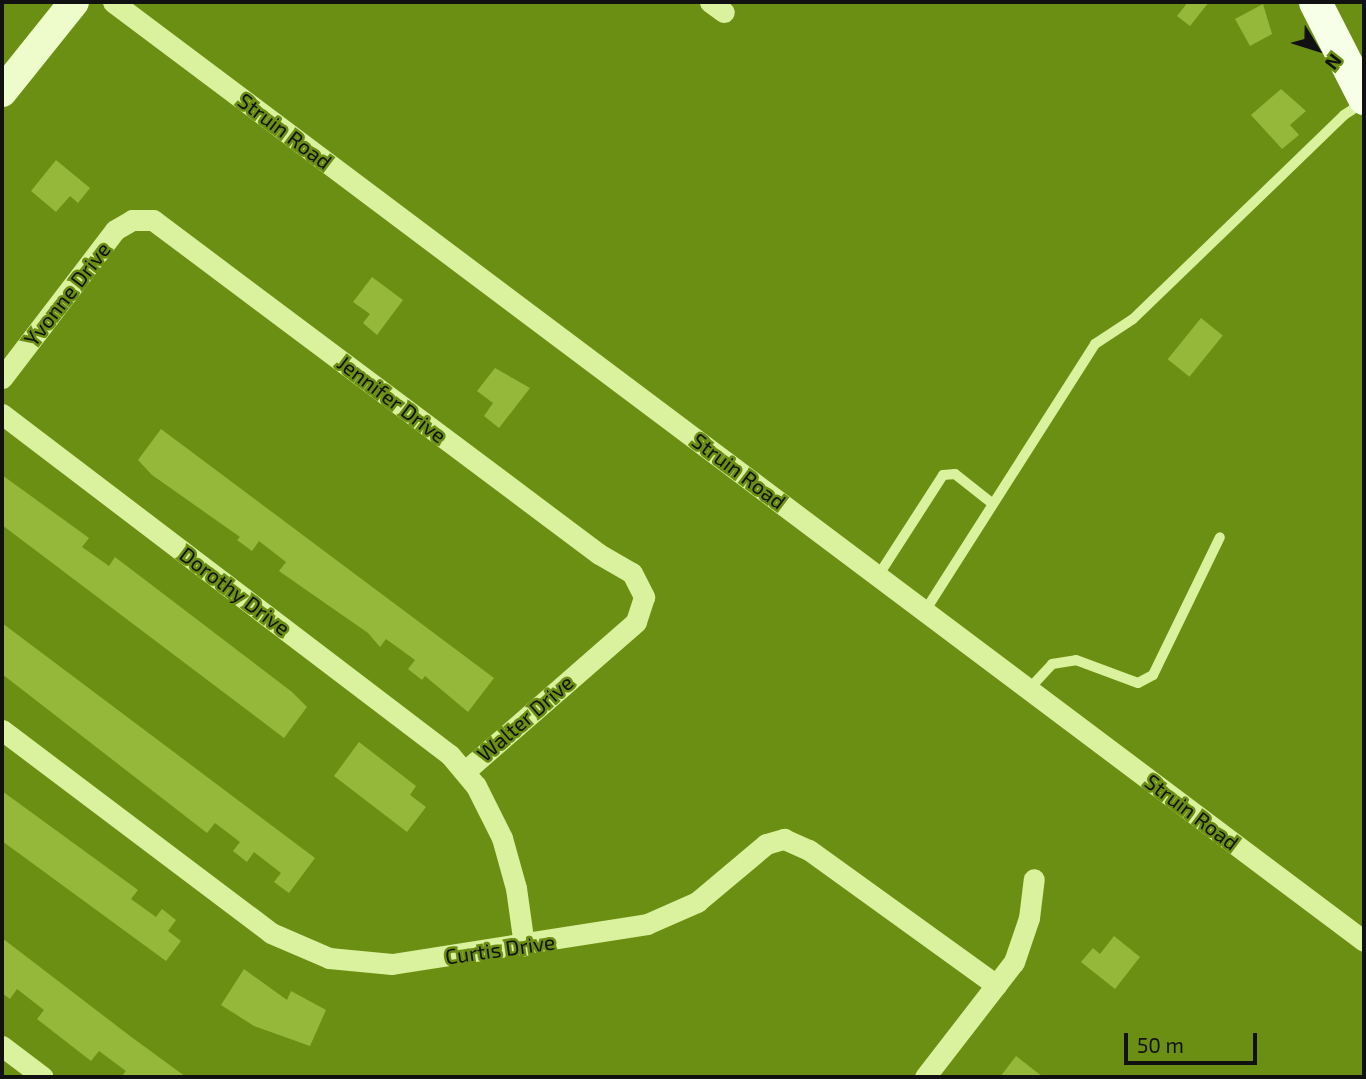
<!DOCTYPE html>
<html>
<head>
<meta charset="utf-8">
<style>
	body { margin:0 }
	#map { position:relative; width:1366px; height:1079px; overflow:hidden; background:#6b8f13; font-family:"Exo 2",sans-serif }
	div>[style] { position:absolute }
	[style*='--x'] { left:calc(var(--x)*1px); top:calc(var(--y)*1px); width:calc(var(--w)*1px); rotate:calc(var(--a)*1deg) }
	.building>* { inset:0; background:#95b83b; transform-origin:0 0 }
	.lane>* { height:10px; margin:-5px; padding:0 5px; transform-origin:5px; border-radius:5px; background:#daf19d }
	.street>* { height:21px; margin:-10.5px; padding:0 10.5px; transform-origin:10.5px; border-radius:10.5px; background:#daf19d }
	.secondary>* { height:30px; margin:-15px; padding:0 15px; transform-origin:15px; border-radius:15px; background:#eefccc }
	.primary>* { height:33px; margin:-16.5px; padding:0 16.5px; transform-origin:16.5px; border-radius:16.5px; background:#f7ffe8 }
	span { translate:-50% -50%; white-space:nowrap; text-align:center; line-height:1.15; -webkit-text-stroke:5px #6b8f13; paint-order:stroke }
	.street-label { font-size:21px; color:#111 }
	.frame { position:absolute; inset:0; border:4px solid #111; pointer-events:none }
	.north { position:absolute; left:1282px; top:14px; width:70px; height:70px; -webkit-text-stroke:5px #6b8f13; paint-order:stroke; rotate:128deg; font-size:19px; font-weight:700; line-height:28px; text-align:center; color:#111 }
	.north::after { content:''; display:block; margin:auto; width:24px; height:32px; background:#111; clip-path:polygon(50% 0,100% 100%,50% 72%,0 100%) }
	.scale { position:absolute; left:1124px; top:1033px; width:133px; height:32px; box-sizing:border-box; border:4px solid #111; border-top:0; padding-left:9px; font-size:21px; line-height:24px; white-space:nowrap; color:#111; -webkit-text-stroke:5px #6b8f13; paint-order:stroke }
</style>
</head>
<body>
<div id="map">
	<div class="building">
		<div style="clip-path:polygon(1188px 2px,1209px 2px,1190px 26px,1177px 16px)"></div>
		<div style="clip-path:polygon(1263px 4px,1272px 34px,1250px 46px,1235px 19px)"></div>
		<div style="clip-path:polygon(1281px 89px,1306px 111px,1290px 125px,1299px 135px,1282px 149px,1251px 115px)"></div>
		<div style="clip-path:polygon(56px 160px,90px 188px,78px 203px,70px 196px,56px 212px,31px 191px)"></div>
		<div style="clip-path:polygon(372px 277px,403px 300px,377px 335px,363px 323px,370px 314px,353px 302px)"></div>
		<div style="left:1201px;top:318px;width:28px;height:53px;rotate:39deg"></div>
		<div style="clip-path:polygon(495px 368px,530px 388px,499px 428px,484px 416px,493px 403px,477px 391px)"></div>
		<div style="clip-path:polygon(161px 429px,494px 678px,468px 712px,425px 676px,422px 680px,408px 669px,415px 660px,386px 639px,380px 647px,368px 633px,279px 571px,286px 562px,259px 541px,252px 551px,237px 540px,240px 537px,152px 475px,138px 460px)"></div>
		<div style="clip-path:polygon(2px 475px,89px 538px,82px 547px,109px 566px,115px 557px,292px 692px,307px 707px,284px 738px,2px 525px)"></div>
		<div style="clip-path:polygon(2px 623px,315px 858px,289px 893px,274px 882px,281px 873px,254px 852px,247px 862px,233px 851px,240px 842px,215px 823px,207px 833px,2px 674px)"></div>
		<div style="clip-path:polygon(359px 742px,416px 786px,410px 795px,426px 807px,407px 832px,334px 776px)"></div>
		<div style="clip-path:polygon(2px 791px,138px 890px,131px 899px,156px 917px,162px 909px,176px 920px,168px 931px,181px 941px,166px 961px,2px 841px)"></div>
		<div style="clip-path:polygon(1114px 936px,1140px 957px,1115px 989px,1081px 962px,1093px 948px,1100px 954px)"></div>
		<div style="clip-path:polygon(2px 938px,130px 1036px,186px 1077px,121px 1077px,126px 1071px,99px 1051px,91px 1061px,37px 1019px,44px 1010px,17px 989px,10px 999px,2px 993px)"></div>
		<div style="clip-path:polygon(244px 969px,287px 1000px,291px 991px,326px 1010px,310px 1046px,254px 1026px,221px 1005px)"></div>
		<div style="clip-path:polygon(1016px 1056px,1043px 1077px,1000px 1077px)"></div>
	</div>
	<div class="lane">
		<div style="--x:878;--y:576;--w:120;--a:-57.2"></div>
		<div style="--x:943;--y:475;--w:12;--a:-5"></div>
		<div style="--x:955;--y:474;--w:48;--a:38.3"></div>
		<div style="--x:925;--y:611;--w:317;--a:-57.5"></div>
		<div style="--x:1095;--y:344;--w:45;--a:-33.3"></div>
		<div style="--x:1133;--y:319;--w:293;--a:-44"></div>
		<div style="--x:1344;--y:115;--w:24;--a:-33"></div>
		<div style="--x:1029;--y:689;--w:34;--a:-47"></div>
		<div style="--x:1052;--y:664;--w:24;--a:-9"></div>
		<div style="--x:1076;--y:660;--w:66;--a:20.4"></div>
		<div style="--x:1138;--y:683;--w:17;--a:-28"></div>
		<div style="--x:1153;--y:675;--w:153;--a:-64.1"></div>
	</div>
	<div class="street">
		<div style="--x:113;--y:2;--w:1564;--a:36.89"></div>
		<div style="--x:710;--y:2;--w:17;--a:36"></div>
		<div style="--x:2;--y:378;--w:186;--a:-52.6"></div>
		<div style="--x:115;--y:230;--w:20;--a:-30"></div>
		<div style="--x:132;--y:220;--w:21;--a:0"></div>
		<div style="--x:153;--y:220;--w:557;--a:36.83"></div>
		<div style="--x:599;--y:554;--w:38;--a:30"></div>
		<div style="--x:632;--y:573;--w:27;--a:63"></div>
		<div style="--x:644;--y:597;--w:26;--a:108"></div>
		<div style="--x:636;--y:622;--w:227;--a:138.9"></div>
		<div style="--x:2;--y:414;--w:563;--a:37.28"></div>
		<div style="--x:450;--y:755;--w:40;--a:50"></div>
		<div style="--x:476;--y:786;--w:58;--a:63.4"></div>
		<div style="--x:502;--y:838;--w:52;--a:74.4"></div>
		<div style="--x:516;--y:888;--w:58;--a:82"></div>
		<div style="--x:2;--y:730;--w:337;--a:37"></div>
		<div style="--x:271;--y:933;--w:63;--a:23.3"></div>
		<div style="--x:329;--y:958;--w:63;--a:5.4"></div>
		<div style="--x:392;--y:964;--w:258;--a:-8.9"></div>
		<div style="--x:647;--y:924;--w:55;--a:-23.7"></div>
		<div style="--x:697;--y:902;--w:90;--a:-40"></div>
		<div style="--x:766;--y:844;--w:19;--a:-16"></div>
		<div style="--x:784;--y:839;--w:27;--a:24"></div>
		<div style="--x:809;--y:850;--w:231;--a:35.8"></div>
		<div style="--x:2;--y:1046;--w:51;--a:37.1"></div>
		<div style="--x:925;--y:1077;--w:145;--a:-52.3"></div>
		<div style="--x:1014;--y:962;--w:46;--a:-71.2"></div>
		<div style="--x:1029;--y:918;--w:39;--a:-83"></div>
	</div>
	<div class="secondary">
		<div style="--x:2;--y:92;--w:115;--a:-51.3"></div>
	</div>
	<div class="primary">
		<div style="--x:1315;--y:2;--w:108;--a:63"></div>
	</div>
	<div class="street-label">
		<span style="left:285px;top:131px;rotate:37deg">Struin Road</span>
		<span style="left:67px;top:294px;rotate:-52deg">Yvonne Drive</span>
		<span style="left:392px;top:399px;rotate:37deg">Jennifer Drive</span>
		<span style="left:739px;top:471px;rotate:37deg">Struin Road</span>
		<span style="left:235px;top:591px;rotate:37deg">Dorothy Drive</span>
		<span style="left:525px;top:718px;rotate:-41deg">Walter Drive</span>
		<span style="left:1192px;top:812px;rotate:37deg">Struin Road</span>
		<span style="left:500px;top:949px;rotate:-8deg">Curtis Drive</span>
	</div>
	<div class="frame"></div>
	<div class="north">N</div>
	<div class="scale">50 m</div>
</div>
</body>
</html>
